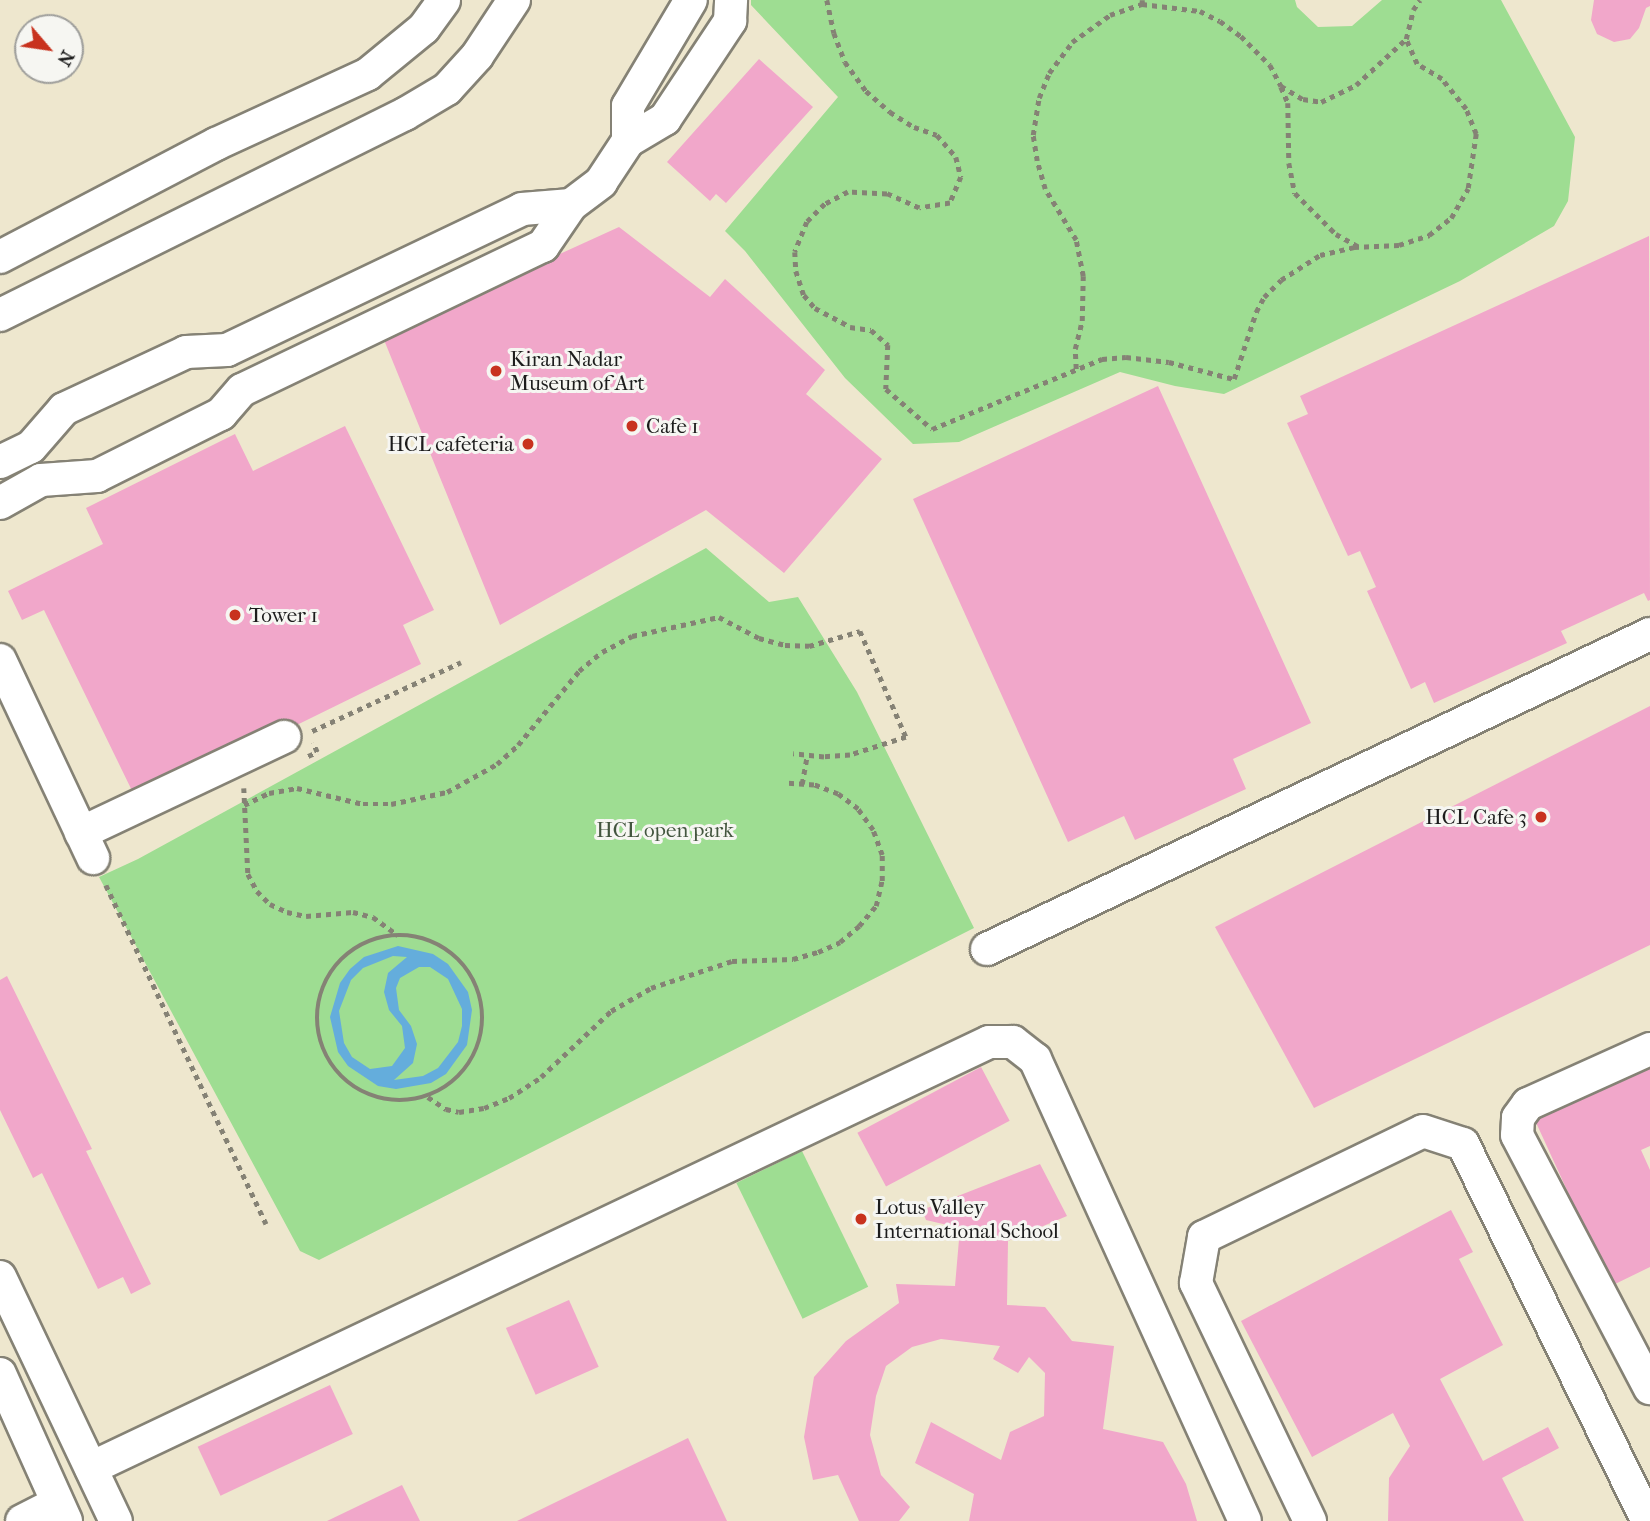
<!DOCTYPE html>
<html>
<head>
<meta charset="utf-8">
<style>
	body { margin:0 }
	#map { position:relative; width:1650px; height:1521px; overflow:hidden; background:#eee7ce; font-family:"IM FELL French Canon",serif }
	div>[style] { position:absolute }
	[style*='--x'] { left:calc(var(--x)*1px); top:calc(var(--y)*1px); width:calc(var(--w)*1px); rotate:calc(var(--a)*1deg) }
	.green>* { inset:0; background:#9edd92; transform-origin:0 0 }
	.water>* { inset:0; background:#64addc }
	.building>* { inset:0; background:#f1a7ca; transform-origin:0 0 }
	.path>* { height:4.5px; margin-top:-2.25px; transform-origin:0; background:repeating-linear-gradient(90deg,#858275 0 5px,transparent 0 10px) }
	.path>.ring { margin:-2.25px; padding:0; box-sizing:content-box; background:none; border:4.5px solid #858275; border-radius:50% }
	.roads { filter:drop-shadow(2px 0 #858275) drop-shadow(-2px 0 #858275) drop-shadow(0 2px #858275) drop-shadow(0 -2px #858275) }
	.minor>* { height:32px; margin:-16px; padding:0 16px; transform-origin:16px; border-radius:16px; background:#fff }
	.dots>* { width:19px; height:19px; translate:-50% -50%; box-sizing:border-box; border:4px solid #f6f6f2; border-radius:50% }
	span { translate:-50% -50%; white-space:nowrap; text-align:center; line-height:1.15; -webkit-text-stroke:6px #f6f6f2; paint-order:stroke }
	.poi-label { font-size:21px; color:#1c1c1c }
	.left { translate:0 -50%; text-align:left }
	.right { translate:-100% -50%; text-align:right }
	.park-label { font-size:21px; color:#43563f }
	.north { position:absolute; left:14px; top:14px; width:70px; height:70px; box-sizing:border-box; background:#f6f6f2; border:2px solid #9f9f9c; border-radius:50%; rotate:119deg; font-size:19px; font-weight:700; line-height:28px; text-align:center; color:#1c1c1c }
	.north::after { content:''; display:block; margin:auto; width:24px; height:32px; background:#c8321e; clip-path:polygon(50% 0,100% 100%,50% 72%,0 100%) }
</style>
</head>
<body>
<div id="map">
	<div class="green">
		<div style="clip-path:polygon(751px 0,1295px 0,1297px 7px,1318px 27px,1352px 26px,1382px 0,1501px 0,1575px 137px,1568px 201px,1554px 226px,1460px 281px,1224px 394px,1175px 386px,1120px 372px,959px 442px,913px 444px,845px 378px,745px 251px,725px 231px,838px 97px,751px 5px)"></div>
		<div style="clip-path:polygon(706px 548px,769px 602px,798px 597px,857px 692px,974px 928px,319px 1260px,300px 1251px,99px 877px,138px 859px)"></div>
		<div style="left:802px;top:1151px;width:151px;height:73px;rotate:64deg"></div>
	</div>
	<div class="water">
		<div style="clip-path:polygon(evenodd,398px 946px,433px 954px,448px 964px,468px 992px,472px 1010px,467px 1045px,446px 1074px,431px 1083px,396px 1089px,378px 1086px,348px 1066px,338px 1052px,330px 1017px,340px 983px,350px 969px,364px 957px,398px 946px,393px 956px,407px 957px,388px 973px,384px 992px,389px 1010px,402px 1026px,405px 1048px,392px 1066px,370px 1069px,352px 1057px,344px 1043px,339px 1011px,351px 980px,363px 968px,393px 956px,398px 946px,419px 967px,430px 967px,448px 979px,462px 1009px,462px 1026px,458px 1042px,438px 1068px,423px 1076px,394px 1080px,413px 1063px,417px 1044px,411px 1026px,399px 1010px,396px 988px,400px 978px,419px 967px)"></div>
	</div>
	<div class="building">
		<div style="clip-path:polygon(1594px 0,1650px 0,1650px 6px,1646px 8px,1639px 28px,1630px 39px,1614px 42px,1597px 34px,1591px 20px)"></div>
		<div style="clip-path:polygon(759px 59px,813px 107px,726px 203px,716px 194px,710px 201px,667px 162px)"></div>
		<div style="clip-path:polygon(619px 227px,710px 297px,725px 279px,825px 370px,806px 394px,882px 459px,784px 573px,706px 510px,500px 625px,382px 335px)"></div>
		<div style="clip-path:polygon(1649px 236px,1650px 600px,1648px 601px,1644px 593px,1561px 631px,1567px 643px,1434px 703px,1425px 682px,1411px 689px,1367px 591px,1376px 587px,1360px 551px,1348px 556px,1287px 423px,1308px 414px,1300px 396px)"></div>
		<div style="clip-path:polygon(1158px 386px,1311px 723px,1233px 759px,1246px 789px,1135px 840px,1124px 816px,1068px 842px,913px 499px)"></div>
		<div style="clip-path:polygon(345px 426px,434px 610px,403px 625px,421px 664px,138px 803px,44px 610px,22px 620px,8px 591px,103px 544px,86px 508px,235px 434px,253px 471px)"></div>
		<div style="clip-path:polygon(1650px 706px,1650px 945px,1314px 1108px,1215px 927px)"></div>
		<div style="clip-path:polygon(7px 976px,92px 1149px,86px 1151px,151px 1284px,131px 1294px,123px 1277px,98px 1289px,42px 1173px,33px 1178px,0 1110px,0 980px)"></div>
		<div style="clip-path:polygon(1650px 1061px,1650px 1146px,1641px 1150px,1650px 1170px,1650px 1267px,1611px 1286px,1533px 1116px)"></div>
		<div style="left:981px;top:1067px;width:61px;height:140px;rotate:62deg"></div>
		<div style="clip-path:polygon(1040px 1164px,1067px 1216px,1008px 1241px,1007px 1305px,1045px 1307px,1072px 1341px,1114px 1346px,1103px 1429px,1163px 1442px,1186px 1484px,1197px 1521px,969px 1521px,974px 1494px,915px 1463px,931px 1422px,1001px 1460px,1010px 1432px,1044px 1416px,1045px 1373px,1029px 1357px,1018px 1373px,993px 1359px,1000px 1346px,941px 1339px,912px 1347px,886px 1366px,876px 1396px,870px 1435px,881px 1475px,910px 1507px,899px 1521px,859px 1521px,838px 1475px,813px 1480px,804px 1437px,814px 1377px,846px 1341px,899px 1303px,896px 1284px,955px 1286px,960px 1228px,926px 1220px,922px 1210px)"></div>
		<div style="clip-path:polygon(1451px 1210px,1473px 1252px,1459px 1259px,1503px 1345px,1440px 1379px,1483px 1461px,1548px 1427px,1559px 1448px,1502px 1478px,1524px 1521px,1388px 1521px,1389px 1478px,1410px 1446px,1393px 1413px,1312px 1457px,1241px 1321px)"></div>
		<div style="left:569px;top:1300px;width:73px;height:69px;rotate:66deg"></div>
		<div style="left:330px;top:1385px;width:54px;height:146px;rotate:65deg"></div>
		<div style="clip-path:polygon(688px 1438px,727px 1521px,517px 1521px)"></div>
		<div style="clip-path:polygon(402px 1485px,420px 1521px,327px 1521px)"></div>
	</div>
	<div class="path">
		<div style="--x:827;--y:0;--w:34;--a:78"></div>
		<div style="--x:834;--y:33;--w:31;--a:69"></div>
		<div style="--x:845;--y:62;--w:36;--a:54"></div>
		<div style="--x:866;--y:91;--w:32;--a:41"></div>
		<div style="--x:890;--y:112;--w:28;--a:32"></div>
		<div style="--x:914;--y:127;--w:24;--a:19"></div>
		<div style="--x:937;--y:135;--w:29;--a:49"></div>
		<div style="--x:956;--y:157;--w:21;--a:76"></div>
		<div style="--x:961;--y:177;--w:28;--a:113"></div>
		<div style="--x:950;--y:203;--w:31;--a:171"></div>
		<div style="--x:919;--y:208;--w:35;--a:-156"></div>
		<div style="--x:887;--y:194;--w:39;--a:-177"></div>
		<div style="--x:848;--y:192;--w:26;--a:152"></div>
		<div style="--x:825;--y:204;--w:25;--a:135"></div>
		<div style="--x:807;--y:222;--w:32;--a:112"></div>
		<div style="--x:795;--y:252;--w:19;--a:87"></div>
		<div style="--x:796;--y:271;--w:25;--a:72"></div>
		<div style="--x:804;--y:295;--w:17;--a:50"></div>
		<div style="--x:815;--y:308;--w:40;--a:28"></div>
		<div style="--x:850;--y:327;--w:21;--a:8"></div>
		<div style="--x:871;--y:330;--w:23;--a:41"></div>
		<div style="--x:888;--y:345;--w:44;--a:92.6"></div>
		<div style="--x:886;--y:389;--w:61;--a:41"></div>
		<div style="--x:932;--y:429;--w:184;--a:-22.4"></div>
		<div style="--x:1102;--y:359;--w:24;--a:-5"></div>
		<div style="--x:1126;--y:357;--w:43;--a:6.6"></div>
		<div style="--x:1169;--y:362;--w:67;--a:14.7"></div>
		<div style="--x:1234;--y:379;--w:71;--a:-71.8"></div>
		<div style="--x:1256;--y:312;--w:17;--a:-62"></div>
		<div style="--x:1264;--y:297;--w:24;--a:-45"></div>
		<div style="--x:1281;--y:280;--w:46;--a:-32.7"></div>
		<div style="--x:1320;--y:255;--w:35;--a:-13"></div>
		<div style="--x:1354;--y:247;--w:45;--a:-2.5"></div>
		<div style="--x:1399;--y:245;--w:32;--a:-18"></div>
		<div style="--x:1429;--y:235;--w:28;--a:-38"></div>
		<div style="--x:1451;--y:218;--w:34;--a:-60"></div>
		<div style="--x:1468;--y:188;--w:55;--a:-81.6"></div>
		<div style="--x:1476;--y:134;--w:27;--a:-112"></div>
		<div style="--x:1466;--y:109;--w:38;--a:-129"></div>
		<div style="--x:1442;--y:79;--w:29;--a:-149"></div>
		<div style="--x:1417;--y:64;--w:27;--a:-114"></div>
		<div style="--x:1406;--y:39;--w:30;--a:-76"></div>
		<div style="--x:1413;--y:10;--w:12;--a:-55"></div>
		<div style="--x:1142;--y:4;--w:58;--a:6.9"></div>
		<div style="--x:1200;--y:11;--w:22;--a:27"></div>
		<div style="--x:1220;--y:21;--w:26;--a:36"></div>
		<div style="--x:1241;--y:36;--w:41;--a:45"></div>
		<div style="--x:1270;--y:65;--w:24;--a:62"></div>
		<div style="--x:1281;--y:86;--w:26;--a:31"></div>
		<div style="--x:1303;--y:99;--w:18;--a:9"></div>
		<div style="--x:1321;--y:102;--w:39;--a:-26"></div>
		<div style="--x:1356;--y:85;--w:68;--a:-42.6"></div>
		<div style="--x:1281;--y:87;--w:17;--a:66"></div>
		<div style="--x:1288;--y:103;--w:60;--a:89"></div>
		<div style="--x:1289;--y:163;--w:31;--a:79"></div>
		<div style="--x:1295;--y:193;--w:58;--a:45"></div>
		<div style="--x:1336;--y:234;--w:25;--a:29"></div>
		<div style="--x:1076;--y:369;--w:20;--a:-93"></div>
		<div style="--x:1075;--y:349;--w:29;--a:-76"></div>
		<div style="--x:1082;--y:321;--w:45;--a:-88.7"></div>
		<div style="--x:1083;--y:276;--w:37;--a:-101"></div>
		<div style="--x:1076;--y:240;--w:60;--a:-121.3"></div>
		<div style="--x:1045;--y:189;--w:29;--a:-106"></div>
		<div style="--x:1037;--y:161;--w:26;--a:-99"></div>
		<div style="--x:1033;--y:135;--w:37;--a:-81"></div>
		<div style="--x:1039;--y:98;--w:27;--a:-68"></div>
		<div style="--x:1049;--y:73;--w:39;--a:-53"></div>
		<div style="--x:1072;--y:42;--w:47;--a:-35.4"></div>
		<div style="--x:1110;--y:15;--w:34;--a:-19"></div>
		<div style="--x:1142;--y:4;--w:4;--a:-90"></div>
		<div style="--x:312;--y:731;--w:164;--a:-24.8"></div>
		<div style="--x:308;--y:756;--w:10;--a:-24"></div>
		<div style="--x:317;--y:752;--w:10;--a:-114"></div>
		<div style="--x:802;--y:784;--w:27;--a:-80"></div>
		<div style="--x:244;--y:788;--w:86;--a:87.3"></div>
		<div style="--x:248;--y:874;--w:19;--a:62"></div>
		<div style="--x:257;--y:891;--w:18;--a:45"></div>
		<div style="--x:270;--y:904;--w:19;--a:25"></div>
		<div style="--x:287;--y:912;--w:19;--a:12"></div>
		<div style="--x:306;--y:916;--w:47;--a:-4.9"></div>
		<div style="--x:353;--y:912;--w:21;--a:14"></div>
		<div style="--x:373;--y:917;--w:31;--a:36"></div>
		<div style="--x:244;--y:805;--w:28;--a:-26"></div>
		<div style="--x:269;--y:793;--w:28;--a:-10"></div>
		<div style="--x:297;--y:788;--w:68;--a:13.6"></div>
		<div style="--x:363;--y:804;--w:28;--a:0"></div>
		<div style="--x:391;--y:804;--w:57;--a:-12.1"></div>
		<div style="--x:447;--y:792;--w:57;--a:-29.2"></div>
		<div style="--x:497;--y:764;--w:28;--a:-42"></div>
		<div style="--x:518;--y:745;--w:96;--a:-50.5"></div>
		<div style="--x:579;--y:671;--w:30;--a:-40"></div>
		<div style="--x:602;--y:652;--w:34;--a:-28"></div>
		<div style="--x:632;--y:636;--w:89;--a:-12.3"></div>
		<div style="--x:719;--y:617;--w:45;--a:27.7"></div>
		<div style="--x:759;--y:638;--w:27;--a:15"></div>
		<div style="--x:785;--y:645;--w:24;--a:2"></div>
		<div style="--x:809;--y:646;--w:53;--a:-16.4"></div>
		<div style="--x:860;--y:631;--w:116;--a:66.5"></div>
		<div style="--x:906;--y:737;--w:59;--a:162.2"></div>
		<div style="--x:850;--y:755;--w:26;--a:176"></div>
		<div style="--x:824;--y:757;--w:31;--a:-174"></div>
		<div style="--x:106;--y:885;--w:375;--a:64.7"></div>
		<div class="ring" style="left:317px;top:935px;width:161.5px;height:161.5px"></div>
		<div style="--x:428;--y:1097;--w:22;--a:34"></div>
		<div style="--x:446;--y:1109;--w:13;--a:13"></div>
		<div style="--x:459;--y:1112;--w:25;--a:-9"></div>
		<div style="--x:484;--y:1108;--w:27;--a:-22"></div>
		<div style="--x:509;--y:1098;--w:38;--a:-33"></div>
		<div style="--x:541;--y:1077;--w:96;--a:-43.3"></div>
		<div style="--x:611;--y:1011;--w:46;--a:-29.9"></div>
		<div style="--x:651;--y:988;--w:85;--a:-18.4"></div>
		<div style="--x:732;--y:961;--w:61;--a:-1.9"></div>
		<div style="--x:793;--y:959;--w:26;--a:-16"></div>
		<div style="--x:818;--y:952;--w:24;--a:-24"></div>
		<div style="--x:840;--y:942;--w:25;--a:-40"></div>
		<div style="--x:859;--y:926;--w:26;--a:-50"></div>
		<div style="--x:876;--y:906;--w:26;--a:-77"></div>
		<div style="--x:882;--y:881;--w:26;--a:-90"></div>
		<div style="--x:882;--y:855;--w:27;--a:-110"></div>
		<div style="--x:873;--y:830;--w:26;--a:-126"></div>
		<div style="--x:858;--y:809;--w:25;--a:-143"></div>
		<div style="--x:838;--y:794;--w:26;--a:-159"></div>
		<div style="--x:814;--y:785;--w:26;--a:-176"></div>
	</div>
	<div class="roads">
		<div class="minor">
			<div style="--x:628;--y:141;--w:35;--a:-90"></div>
			<div style="--x:628;--y:106;--w:123;--a:-59.3"></div>
			<div style="--x:0;--y:257;--w:244;--a:-27.6"></div>
			<div style="--x:216;--y:144;--w:167;--a:-24.7"></div>
			<div style="--x:368;--y:74;--w:72;--a:-39.4"></div>
			<div style="--x:424;--y:28;--w:34;--a:-54"></div>
			<div style="--x:0;--y:315;--w:452;--a:-26.4"></div>
			<div style="--x:405;--y:114;--w:49;--a:-30.8"></div>
			<div style="--x:447;--y:89;--w:45;--a:-47.7"></div>
			<div style="--x:477;--y:56;--w:67;--a:-56.5"></div>
			<div style="--x:0;--y:462;--w:34;--a:-26"></div>
			<div style="--x:31;--y:447;--w:50;--a:-49"></div>
			<div style="--x:64;--y:409;--w:135;--a:-25"></div>
			<div style="--x:186;--y:352;--w:41;--a:-2.8"></div>
			<div style="--x:227;--y:350;--w:327;--a:-25.5"></div>
			<div style="--x:522;--y:209;--w:49;--a:-4.7"></div>
			<div style="--x:0;--y:503;--w:47;--a:-29.3"></div>
			<div style="--x:41;--y:480;--w:56;--a:-4.1"></div>
			<div style="--x:97;--y:476;--w:139;--a:-26.6"></div>
			<div style="--x:221;--y:414;--w:32;--a:-49"></div>
			<div style="--x:242;--y:390;--w:334;--a:-25.6"></div>
			<div style="--x:543;--y:246;--w:50;--a:-55.7"></div>
			<div style="--x:571;--y:205;--w:38;--a:-37"></div>
			<div style="--x:601;--y:182;--w:49;--a:-56.6"></div>
			<div style="--x:628;--y:141;--w:43;--a:-30.7"></div>
			<div style="--x:665;--y:119;--w:118;--a:-56.4"></div>
			<div style="--x:730;--y:21;--w:21;--a:-87"></div>
			<div style="--x:0;--y:660;--w:219;--a:64.8"></div>
			<div style="--x:81;--y:833;--w:225;--a:-25.3"></div>
			<div style="--x:987;--y:949;--w:734;--a:-25.41"></div>
			<div style="--x:1650;--y:1049;--w:134;--a:155.7"></div>
			<div style="--x:1528;--y:1104;--w:17;--a:126"></div>
			<div style="--x:1518;--y:1118;--w:17;--a:93"></div>
			<div style="--x:1517;--y:1135;--w:286;--a:62.3"></div>
			<div style="--x:0;--y:1277;--w:270;--a:64.6"></div>
			<div style="--x:0;--y:1374;--w:161;--a:65.8"></div>
			<div style="--x:91;--y:1468;--w:994;--a:-25.38"></div>
			<div style="--x:989;--y:1042;--w:24;--a:0"></div>
			<div style="--x:1013;--y:1042;--w:28;--a:38"></div>
			<div style="--x:1035;--y:1059;--w:507;--a:65.56"></div>
			<div style="--x:22;--y:1521;--w:39;--a:-27"></div>
			<div style="--x:1310;--y:1521;--w:264;--a:-115.6"></div>
			<div style="--x:1196;--y:1283;--w:47;--a:-80.1"></div>
			<div style="--x:1204;--y:1237;--w:243;--a:-25.8"></div>
			<div style="--x:1423;--y:1131;--w:42;--a:18"></div>
			<div style="--x:1463;--y:1144;--w:420;--a:63.9"></div>
		</div>
	</div>
	<div class="dots">
		<div style="left:496px;top:371px;background:#c8321e"></div>
		<div style="left:632px;top:426px;background:#c8321e"></div>
		<div style="left:528px;top:444px;background:#c8321e"></div>
		<div style="left:235px;top:615px;background:#c8321e"></div>
		<div style="left:1541px;top:817px;background:#c8321e"></div>
		<div style="left:861px;top:1219px;background:#c8321e"></div>
	</div>
	<div class="poi-label">
		<span class="left" style="left:510px;top:371px">Kiran Nadar<br>Museum of Art</span>
		<span class="left" style="left:646px;top:426px">Cafe 1</span>
		<span class="right" style="left:514px;top:444px">HCL cafeteria</span>
		<span class="left" style="left:249px;top:615px">Tower 1</span>
		<span class="right" style="left:1527px;top:817px">HCL Cafe 3</span>
		<span class="left" style="left:875px;top:1219px">Lotus Valley<br>International School</span>
	</div>
	<div class="park-label">
		<span style="left:665px;top:830px">HCL open park</span>
	</div>
	<div class="north">N</div>
</div>
</body>
</html>
